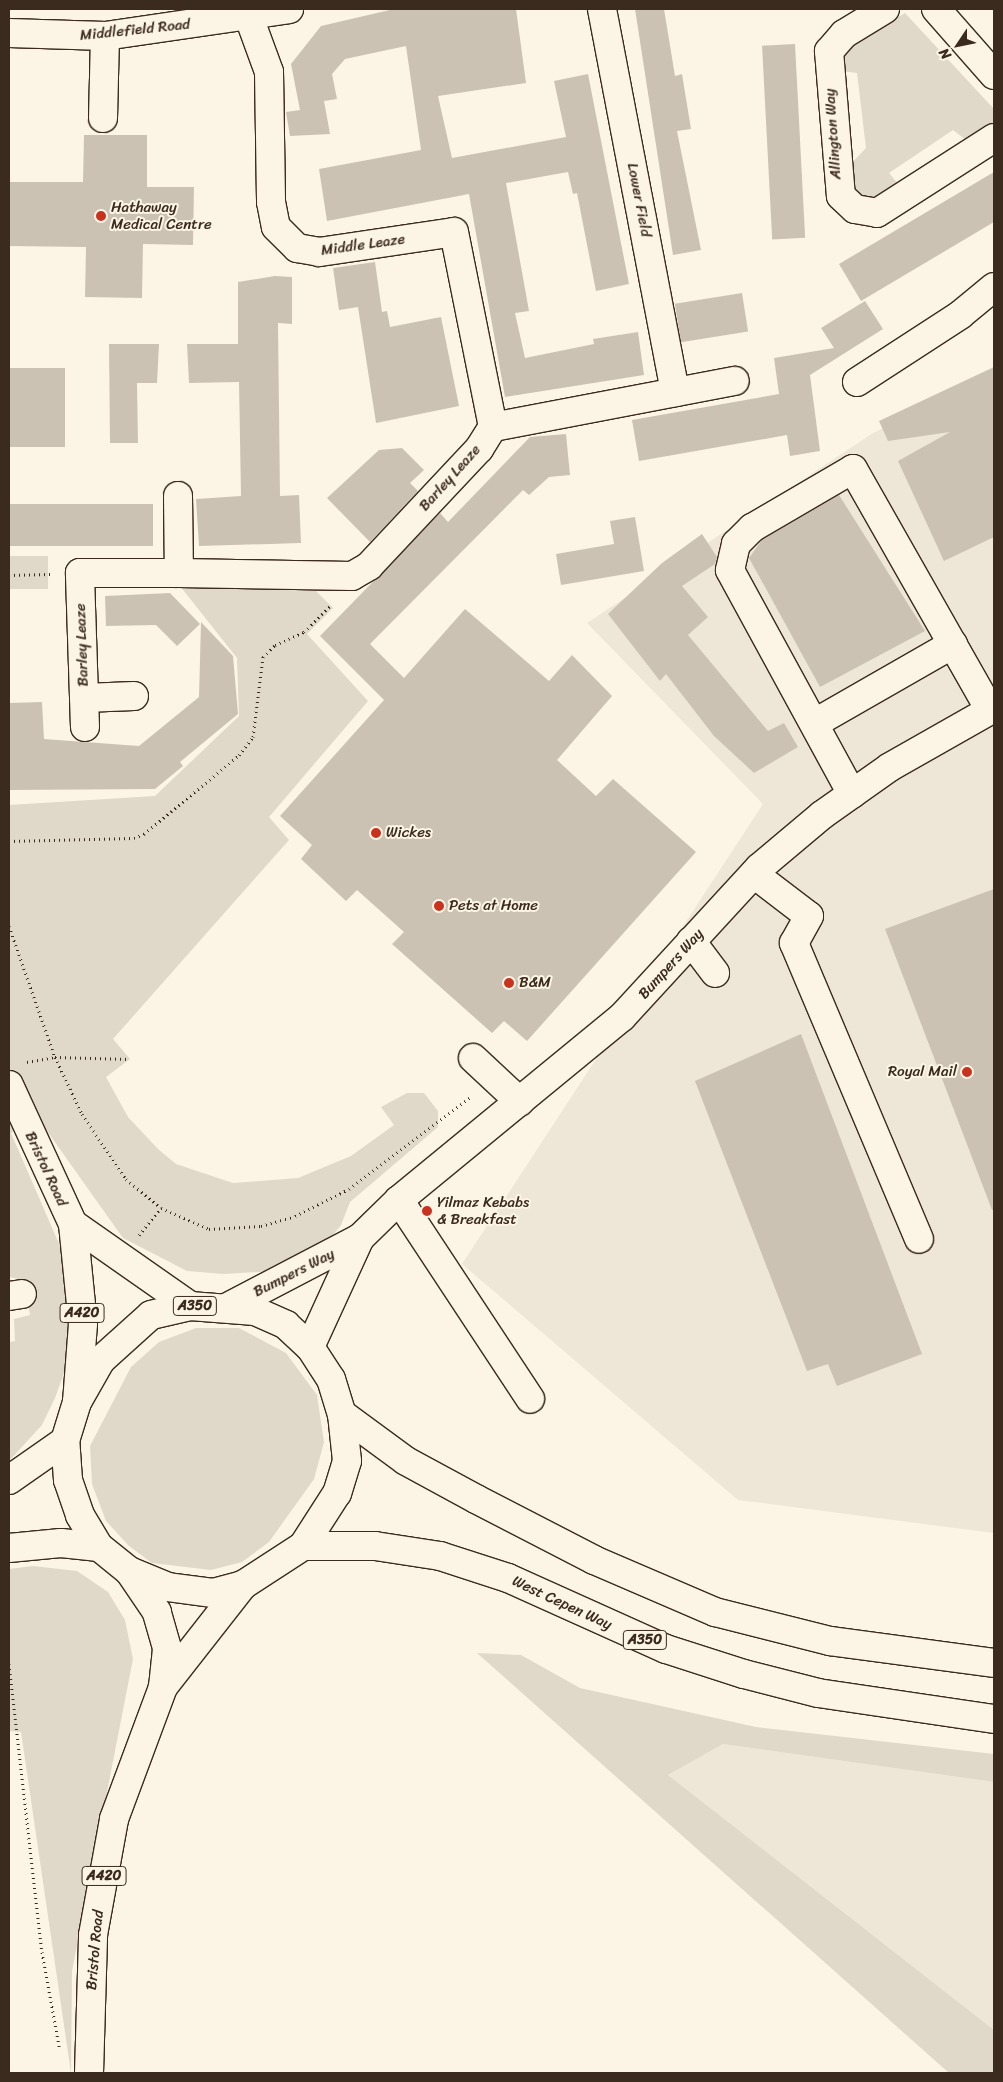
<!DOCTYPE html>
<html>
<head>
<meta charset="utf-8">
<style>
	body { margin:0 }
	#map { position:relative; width:1003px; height:2082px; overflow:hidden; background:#fcf5e5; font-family:Sriracha,sans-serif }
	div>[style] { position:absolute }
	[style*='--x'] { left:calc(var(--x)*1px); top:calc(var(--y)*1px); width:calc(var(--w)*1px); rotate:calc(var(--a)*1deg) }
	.built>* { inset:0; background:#eee6d6 }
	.green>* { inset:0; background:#e0d8c8; transform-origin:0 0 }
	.building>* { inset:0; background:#ccc2b3; transform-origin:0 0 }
	.path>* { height:3px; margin-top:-1.5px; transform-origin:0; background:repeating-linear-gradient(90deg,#3b2a1e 0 1px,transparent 0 5px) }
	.roads { filter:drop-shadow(1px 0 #3b2a1e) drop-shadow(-1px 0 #3b2a1e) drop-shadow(0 1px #3b2a1e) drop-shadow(0 -1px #3b2a1e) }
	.minor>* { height:28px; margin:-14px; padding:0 14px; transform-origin:14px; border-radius:14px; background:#fcf5e5 }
	.major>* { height:28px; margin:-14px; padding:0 14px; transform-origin:14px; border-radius:14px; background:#fcf5e5 }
	.highway>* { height:28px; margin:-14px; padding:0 14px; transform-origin:14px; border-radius:14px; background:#fcf5e5 }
	.dots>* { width:14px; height:14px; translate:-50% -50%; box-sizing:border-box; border:2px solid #fcf5e5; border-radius:50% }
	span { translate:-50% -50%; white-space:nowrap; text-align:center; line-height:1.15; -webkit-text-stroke:4px #fcf5e5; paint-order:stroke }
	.shield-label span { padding:1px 4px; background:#fcf5e5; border:1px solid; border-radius:4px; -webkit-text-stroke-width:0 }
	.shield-label { font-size:14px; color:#3b2a1e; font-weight:700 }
	.street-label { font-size:15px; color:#3b2a1e }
	.poi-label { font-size:15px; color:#3b2a1e }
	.left { translate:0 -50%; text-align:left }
	.right { translate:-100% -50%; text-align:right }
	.frame { position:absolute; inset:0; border:10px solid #3b2a1e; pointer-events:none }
	.north { position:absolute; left:933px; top:20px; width:50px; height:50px; -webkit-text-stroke:4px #fcf5e5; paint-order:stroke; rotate:236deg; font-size:14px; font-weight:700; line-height:20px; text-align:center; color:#3b2a1e }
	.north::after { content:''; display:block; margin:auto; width:18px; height:22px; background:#3b2a1e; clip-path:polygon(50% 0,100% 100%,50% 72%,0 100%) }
</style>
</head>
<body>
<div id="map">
	<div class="built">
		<div style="clip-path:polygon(994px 377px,994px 1533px,738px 1500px,462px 1264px,763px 804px,587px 623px,873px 433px)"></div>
		<div style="clip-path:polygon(723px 1744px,994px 1782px,994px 2030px,668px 1775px)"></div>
	</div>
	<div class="green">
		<div style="clip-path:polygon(905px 13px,994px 109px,994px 127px,970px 143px,953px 130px,889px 173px,902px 189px,885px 199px,856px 199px,848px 167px,866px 148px,857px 73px,841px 71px,843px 51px)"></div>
		<div style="left:9px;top:556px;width:39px;height:33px"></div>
		<div style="clip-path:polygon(180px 586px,316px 591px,333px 608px,307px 634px,368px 701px,269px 817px,289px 840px,113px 1039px,130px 1059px,106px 1077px,128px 1117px,158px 1149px,176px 1164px,233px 1183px,298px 1178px,351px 1156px,394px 1125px,381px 1107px,407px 1093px,424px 1093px,438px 1111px,438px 1127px,350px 1202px,341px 1225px,329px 1240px,272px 1271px,224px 1274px,187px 1271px,123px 1238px,37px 1117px,11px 1133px,66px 1260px,72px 1290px,68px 1362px,55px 1398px,42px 1425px,9px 1461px,9px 1342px,15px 1341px,14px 1319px,30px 1315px,24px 1280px,9px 1277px,9px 805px,155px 796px,239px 716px,237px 658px)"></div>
		<div style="clip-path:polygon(196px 1328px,239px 1328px,286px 1353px,317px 1395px,324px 1442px,314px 1479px,269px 1542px,242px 1562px,211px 1570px,152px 1563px,129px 1546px,106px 1521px,92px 1484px,90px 1446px,131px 1367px,159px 1342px)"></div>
		<div style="clip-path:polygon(33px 1566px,77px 1571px,108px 1592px,125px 1620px,133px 1659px,72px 1971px,71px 2073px,21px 1732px,9px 1731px,9px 1569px)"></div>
		<div style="clip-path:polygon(477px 1653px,521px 1655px,580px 1688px,756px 1727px,994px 1754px,994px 1782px,723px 1744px,668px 1775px,994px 2030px,994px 2073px,949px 2073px)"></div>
	</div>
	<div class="building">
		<div style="clip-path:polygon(394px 9px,516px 9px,526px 83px,438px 96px,452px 158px,566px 137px,554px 81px,588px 74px,629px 284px,596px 291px,577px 193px,573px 194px,568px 172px,506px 183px,529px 311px,515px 313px,525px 358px,594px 344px,593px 339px,638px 332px,644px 375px,505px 397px,469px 194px,327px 221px,319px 169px,421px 150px,406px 46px,345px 59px,332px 74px,337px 99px,324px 101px,330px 134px,290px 136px,286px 112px,300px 110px,291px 64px,321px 26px)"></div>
		<div style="clip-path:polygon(635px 9px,664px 9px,675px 76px,682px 74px,691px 129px,677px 131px,701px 250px,673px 255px)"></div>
		<div style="left:795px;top:44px;width:194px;height:33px;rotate:87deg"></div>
		<div style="clip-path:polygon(84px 135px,147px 135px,147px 187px,194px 187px,193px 245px,143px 244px,142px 298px,85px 297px,86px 247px,9px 246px,9px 182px,83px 182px)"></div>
		<div style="clip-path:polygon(994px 172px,994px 222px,861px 301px,839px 264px)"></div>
		<div style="clip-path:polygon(375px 262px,382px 312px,387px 311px,390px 327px,441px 317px,459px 406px,376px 423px,358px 307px,339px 310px,333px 268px)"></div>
		<div style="clip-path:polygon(275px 276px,292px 277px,292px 324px,278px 323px,280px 496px,299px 495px,301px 543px,199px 546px,196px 499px,241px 496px,239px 382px,189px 383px,187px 344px,238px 344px,238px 282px)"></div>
		<div style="left:742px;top:293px;width:39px;height:68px;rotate:81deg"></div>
		<div style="clip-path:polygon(865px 301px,883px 329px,810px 375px,820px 451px,790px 456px,787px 435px,639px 461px,632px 420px,779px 394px,774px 358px,834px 348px,821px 328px)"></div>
		<div style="clip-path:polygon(109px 344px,159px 344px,157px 383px,137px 383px,138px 443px,110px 443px)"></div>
		<div style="clip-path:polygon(994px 367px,994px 537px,944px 561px,898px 461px,950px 432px,888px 441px,879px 421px)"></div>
		<div style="left:9px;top:368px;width:56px;height:79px"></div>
		<div style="clip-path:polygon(566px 434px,570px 475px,549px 477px,529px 495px,523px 490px,370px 644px,404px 678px,465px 609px,549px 681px,572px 655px,612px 696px,557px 760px,596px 796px,613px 779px,696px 852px,527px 1041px,504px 1021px,492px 1033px,392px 944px,404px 932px,357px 890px,346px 901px,301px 859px,312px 845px,280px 816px,384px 700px,320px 636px,440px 513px,448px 522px,530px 437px)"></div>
		<div style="clip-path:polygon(402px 448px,424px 470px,410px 483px,418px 491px,370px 542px,327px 498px,379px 450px)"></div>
		<div style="clip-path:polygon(839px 495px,925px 631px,820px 687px,749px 558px,762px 540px)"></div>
		<div style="left:9px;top:504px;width:144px;height:42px"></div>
		<div style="clip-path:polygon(635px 517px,644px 571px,561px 585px,556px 554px,614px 544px,610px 521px)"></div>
		<div style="clip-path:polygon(702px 534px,717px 557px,715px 564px,682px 586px,708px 617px,688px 635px,768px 731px,784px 723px,798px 747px,754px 773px,714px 736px,666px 674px,660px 681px,608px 614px,662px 563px)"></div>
		<div style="clip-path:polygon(170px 593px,200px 624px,177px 646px,156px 625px,106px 626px,105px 596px)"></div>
		<div style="clip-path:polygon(201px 622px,233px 656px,238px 714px,180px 762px,183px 766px,155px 789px,9px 790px,9px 703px,42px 702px,44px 739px,139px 746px,199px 697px)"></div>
		<div style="clip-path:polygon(994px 889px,994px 1210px,992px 1210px,885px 929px)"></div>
		<div style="clip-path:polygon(801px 1034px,922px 1354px,837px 1386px,828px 1364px,807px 1371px,695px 1081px)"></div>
	</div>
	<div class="path">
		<div style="--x:9;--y:575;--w:42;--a:-1.4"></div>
		<div style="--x:9;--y:841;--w:125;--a:-1.4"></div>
		<div style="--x:134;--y:838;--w:11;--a:-22"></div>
		<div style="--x:144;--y:834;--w:124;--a:-39.7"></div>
		<div style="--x:239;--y:755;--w:23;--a:-52"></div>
		<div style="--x:253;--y:737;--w:81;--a:-82.9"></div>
		<div style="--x:263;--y:657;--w:17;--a:-45"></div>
		<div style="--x:275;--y:645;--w:32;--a:-24"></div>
		<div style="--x:304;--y:632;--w:40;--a:-45"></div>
		<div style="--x:9;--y:926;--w:139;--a:70.7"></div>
		<div style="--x:55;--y:1057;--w:63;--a:64.7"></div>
		<div style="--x:82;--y:1114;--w:78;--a:55.9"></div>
		<div style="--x:126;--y:1179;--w:45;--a:39.6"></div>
		<div style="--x:27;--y:1062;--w:28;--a:-10"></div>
		<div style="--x:55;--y:1057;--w:75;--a:1.5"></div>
		<div style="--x:139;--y:1235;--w:35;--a:-51"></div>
		<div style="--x:161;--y:1208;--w:52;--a:23.6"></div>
		<div style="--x:209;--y:1229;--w:52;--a:-3.3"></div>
		<div style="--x:261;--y:1226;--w:35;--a:-16"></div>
		<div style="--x:295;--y:1216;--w:60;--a:-26.6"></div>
		<div style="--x:349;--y:1189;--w:154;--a:-37.1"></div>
		<div style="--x:9;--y:1664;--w:290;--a:83.5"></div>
		<div style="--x:42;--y:1952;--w:96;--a:79.7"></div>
	</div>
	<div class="roads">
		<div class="minor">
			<div style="--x:246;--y:9;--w:67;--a:69.9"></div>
			<div style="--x:269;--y:72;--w:130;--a:89.1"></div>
			<div style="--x:271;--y:202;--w:25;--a:79"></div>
			<div style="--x:276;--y:227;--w:30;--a:45"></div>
			<div style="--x:297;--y:248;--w:22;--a:10"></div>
			<div style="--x:319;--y:252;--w:136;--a:-8.4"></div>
			<div style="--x:454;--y:232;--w:199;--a:78.7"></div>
			<div style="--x:602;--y:9;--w:390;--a:79.2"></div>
			<div style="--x:885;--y:9;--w:48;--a:148.6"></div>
			<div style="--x:844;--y:34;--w:23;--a:131"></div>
			<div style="--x:829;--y:51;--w:145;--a:85.3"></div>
			<div style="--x:841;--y:196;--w:19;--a:43"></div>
			<div style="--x:855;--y:209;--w:22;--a:10"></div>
			<div style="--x:877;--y:213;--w:139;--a:-32.7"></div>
			<div style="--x:936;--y:9;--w:88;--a:48.7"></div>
			<div style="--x:9;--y:33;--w:96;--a:1.8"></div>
			<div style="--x:105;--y:36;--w:186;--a:-8.3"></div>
			<div style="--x:103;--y:118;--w:82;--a:-88.6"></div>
			<div style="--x:857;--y:382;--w:123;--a:-33"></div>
			<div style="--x:960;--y:315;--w:44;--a:-39.5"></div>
			<div style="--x:178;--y:496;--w:77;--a:89.3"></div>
			<div style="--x:179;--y:573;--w:173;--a:1"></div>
			<div style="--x:352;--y:576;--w:20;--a:-30"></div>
			<div style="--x:369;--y:566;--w:161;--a:-46.8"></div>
			<div style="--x:479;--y:449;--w:26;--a:-58"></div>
			<div style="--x:493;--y:427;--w:246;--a:-10.8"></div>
			<div style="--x:84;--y:698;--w:50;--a:-2.3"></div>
			<div style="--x:815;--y:723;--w:159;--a:-29.8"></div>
			<div style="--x:85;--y:727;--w:154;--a:-91.9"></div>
			<div style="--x:80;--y:573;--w:99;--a:0"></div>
			<div style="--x:852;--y:794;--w:255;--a:-118.6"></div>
			<div style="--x:730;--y:570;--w:27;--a:-77"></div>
			<div style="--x:736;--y:544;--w:23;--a:-45"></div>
			<div style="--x:752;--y:528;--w:117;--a:-30.3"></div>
			<div style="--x:853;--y:469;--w:277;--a:60.4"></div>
			<div style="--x:754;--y:874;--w:69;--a:37.4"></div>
			<div style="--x:809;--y:916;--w:31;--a:119"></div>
			<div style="--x:794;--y:943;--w:321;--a:67.1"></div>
			<div style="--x:691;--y:941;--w:40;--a:53"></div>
			<div style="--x:473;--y:1058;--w:64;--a:43.1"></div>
			<div style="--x:399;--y:1200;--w:238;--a:56.6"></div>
			<div style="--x:9;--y:1296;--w:13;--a:-9"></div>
			<div style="--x:228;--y:1307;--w:149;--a:-27.6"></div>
			<div style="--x:360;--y:1238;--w:54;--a:-44.3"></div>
			<div style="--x:399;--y:1200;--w:288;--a:-39.4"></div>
			<div style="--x:622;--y:1017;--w:202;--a:-47.4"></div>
			<div style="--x:759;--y:868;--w:82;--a:-40.1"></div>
			<div style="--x:822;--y:815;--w:83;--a:-35.2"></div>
			<div style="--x:890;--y:767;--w:120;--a:-29.6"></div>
			<div style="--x:310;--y:1347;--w:120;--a:-65.4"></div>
		</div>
		<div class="major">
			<div style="--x:9;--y:1085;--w:153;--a:65.3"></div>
			<div style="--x:73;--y:1224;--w:100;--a:84.3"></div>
			<div style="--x:83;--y:1324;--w:78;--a:94.4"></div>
			<div style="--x:73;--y:1224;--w:143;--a:35"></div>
			<div style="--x:163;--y:1687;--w:130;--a:-51.9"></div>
			<div style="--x:89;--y:2073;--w:138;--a:-88.3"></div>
			<div style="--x:93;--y:1935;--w:118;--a:-79.7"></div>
			<div style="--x:114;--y:1819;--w:141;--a:-69.6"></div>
			<div style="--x:163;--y:1687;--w:39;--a:-84"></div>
			<div style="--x:167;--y:1648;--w:37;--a:-106"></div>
			<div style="--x:157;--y:1612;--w:50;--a:-124.3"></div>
		</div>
		<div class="highway">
			<div style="--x:190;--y:1306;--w:65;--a:4.4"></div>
			<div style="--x:255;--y:1311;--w:34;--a:24"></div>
			<div style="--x:286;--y:1325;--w:33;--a:43"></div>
			<div style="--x:310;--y:1347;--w:38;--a:57"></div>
			<div style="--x:331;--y:1379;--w:37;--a:73"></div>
			<div style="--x:342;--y:1414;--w:47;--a:83.9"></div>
			<div style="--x:347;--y:1461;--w:34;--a:107"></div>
			<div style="--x:337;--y:1493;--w:63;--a:122.7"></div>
			<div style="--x:303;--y:1546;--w:72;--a:147"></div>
			<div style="--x:243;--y:1585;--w:31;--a:165"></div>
			<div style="--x:213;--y:1593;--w:45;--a:-172.4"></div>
			<div style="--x:168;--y:1587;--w:42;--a:-157.7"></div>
			<div style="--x:129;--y:1571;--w:38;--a:-141"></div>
			<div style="--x:99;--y:1547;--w:37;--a:-121"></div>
			<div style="--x:80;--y:1515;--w:37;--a:-109"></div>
			<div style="--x:68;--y:1480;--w:39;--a:-94"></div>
			<div style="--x:65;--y:1441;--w:41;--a:-72.9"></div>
			<div style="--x:77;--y:1402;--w:48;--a:-60.3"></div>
			<div style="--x:101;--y:1360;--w:67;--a:-42"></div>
			<div style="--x:151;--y:1315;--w:40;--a:-13"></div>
			<div style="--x:342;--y:1414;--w:79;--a:36.3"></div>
			<div style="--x:406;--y:1461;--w:80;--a:28.5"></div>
			<div style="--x:476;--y:1499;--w:133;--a:27.3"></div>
			<div style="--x:594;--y:1560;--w:132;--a:23.3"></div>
			<div style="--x:715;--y:1612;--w:119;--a:14.2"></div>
			<div style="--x:830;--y:1641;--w:165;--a:7.6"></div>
			<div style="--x:9;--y:1480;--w:68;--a:-34.9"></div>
			<div style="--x:303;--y:1546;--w:72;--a:0"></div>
			<div style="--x:375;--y:1546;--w:66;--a:8.7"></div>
			<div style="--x:440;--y:1556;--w:71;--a:17.9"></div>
			<div style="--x:508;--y:1578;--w:173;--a:24.2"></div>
			<div style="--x:666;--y:1649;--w:82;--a:17.8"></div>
			<div style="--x:744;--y:1674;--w:76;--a:14.4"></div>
			<div style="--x:818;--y:1693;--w:178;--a:8.4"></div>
			<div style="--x:9;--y:1548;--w:52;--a:-5.5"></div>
			<div style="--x:61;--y:1543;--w:38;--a:6"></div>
		</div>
	</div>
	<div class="dots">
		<div style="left:101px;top:216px;background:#c8321e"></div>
		<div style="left:376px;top:833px;background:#c8321e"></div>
		<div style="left:439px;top:906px;background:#c8321e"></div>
		<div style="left:509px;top:983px;background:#c8321e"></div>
		<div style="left:967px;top:1072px;background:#c8321e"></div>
		<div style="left:427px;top:1211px;background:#c8321e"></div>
	</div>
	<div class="shield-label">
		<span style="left:195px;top:1306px">A350</span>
		<span style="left:82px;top:1313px">A420</span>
		<span style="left:645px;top:1640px">A350</span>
		<span style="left:104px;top:1876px">A420</span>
	</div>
	<div class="street-label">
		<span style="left:135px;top:30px;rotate:-6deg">Middlefield Road</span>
		<span style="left:833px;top:134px;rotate:-94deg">Allington Way</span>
		<span style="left:639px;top:200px;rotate:79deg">Lower Field</span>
		<span style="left:363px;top:245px;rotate:-8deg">Middle Leaze</span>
		<span style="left:450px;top:478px;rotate:-48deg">Barley Leaze</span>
		<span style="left:82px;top:645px;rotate:-92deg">Barley Leaze</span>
		<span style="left:671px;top:964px;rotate:-48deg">Bumpers Way</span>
		<span style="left:46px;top:1169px;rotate:65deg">Bristol Road</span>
		<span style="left:294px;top:1273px;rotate:-27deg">Bumpers Way</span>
		<span style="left:562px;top:1603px;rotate:25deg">West Cepen Way</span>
		<span style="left:95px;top:1950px;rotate:-85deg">Bristol Road</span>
	</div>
	<div class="poi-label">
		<span class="left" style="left:111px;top:216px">Hathaway<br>Medical Centre</span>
		<span class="left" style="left:386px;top:833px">Wickes</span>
		<span class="left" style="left:449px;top:906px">Pets at Home</span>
		<span class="left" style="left:519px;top:983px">B&amp;M</span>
		<span class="right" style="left:957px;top:1072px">Royal Mail</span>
		<span class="left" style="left:437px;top:1211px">Yilmaz Kebabs<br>&amp; Breakfast</span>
	</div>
	<div class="frame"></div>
	<div class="north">N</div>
</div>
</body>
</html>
